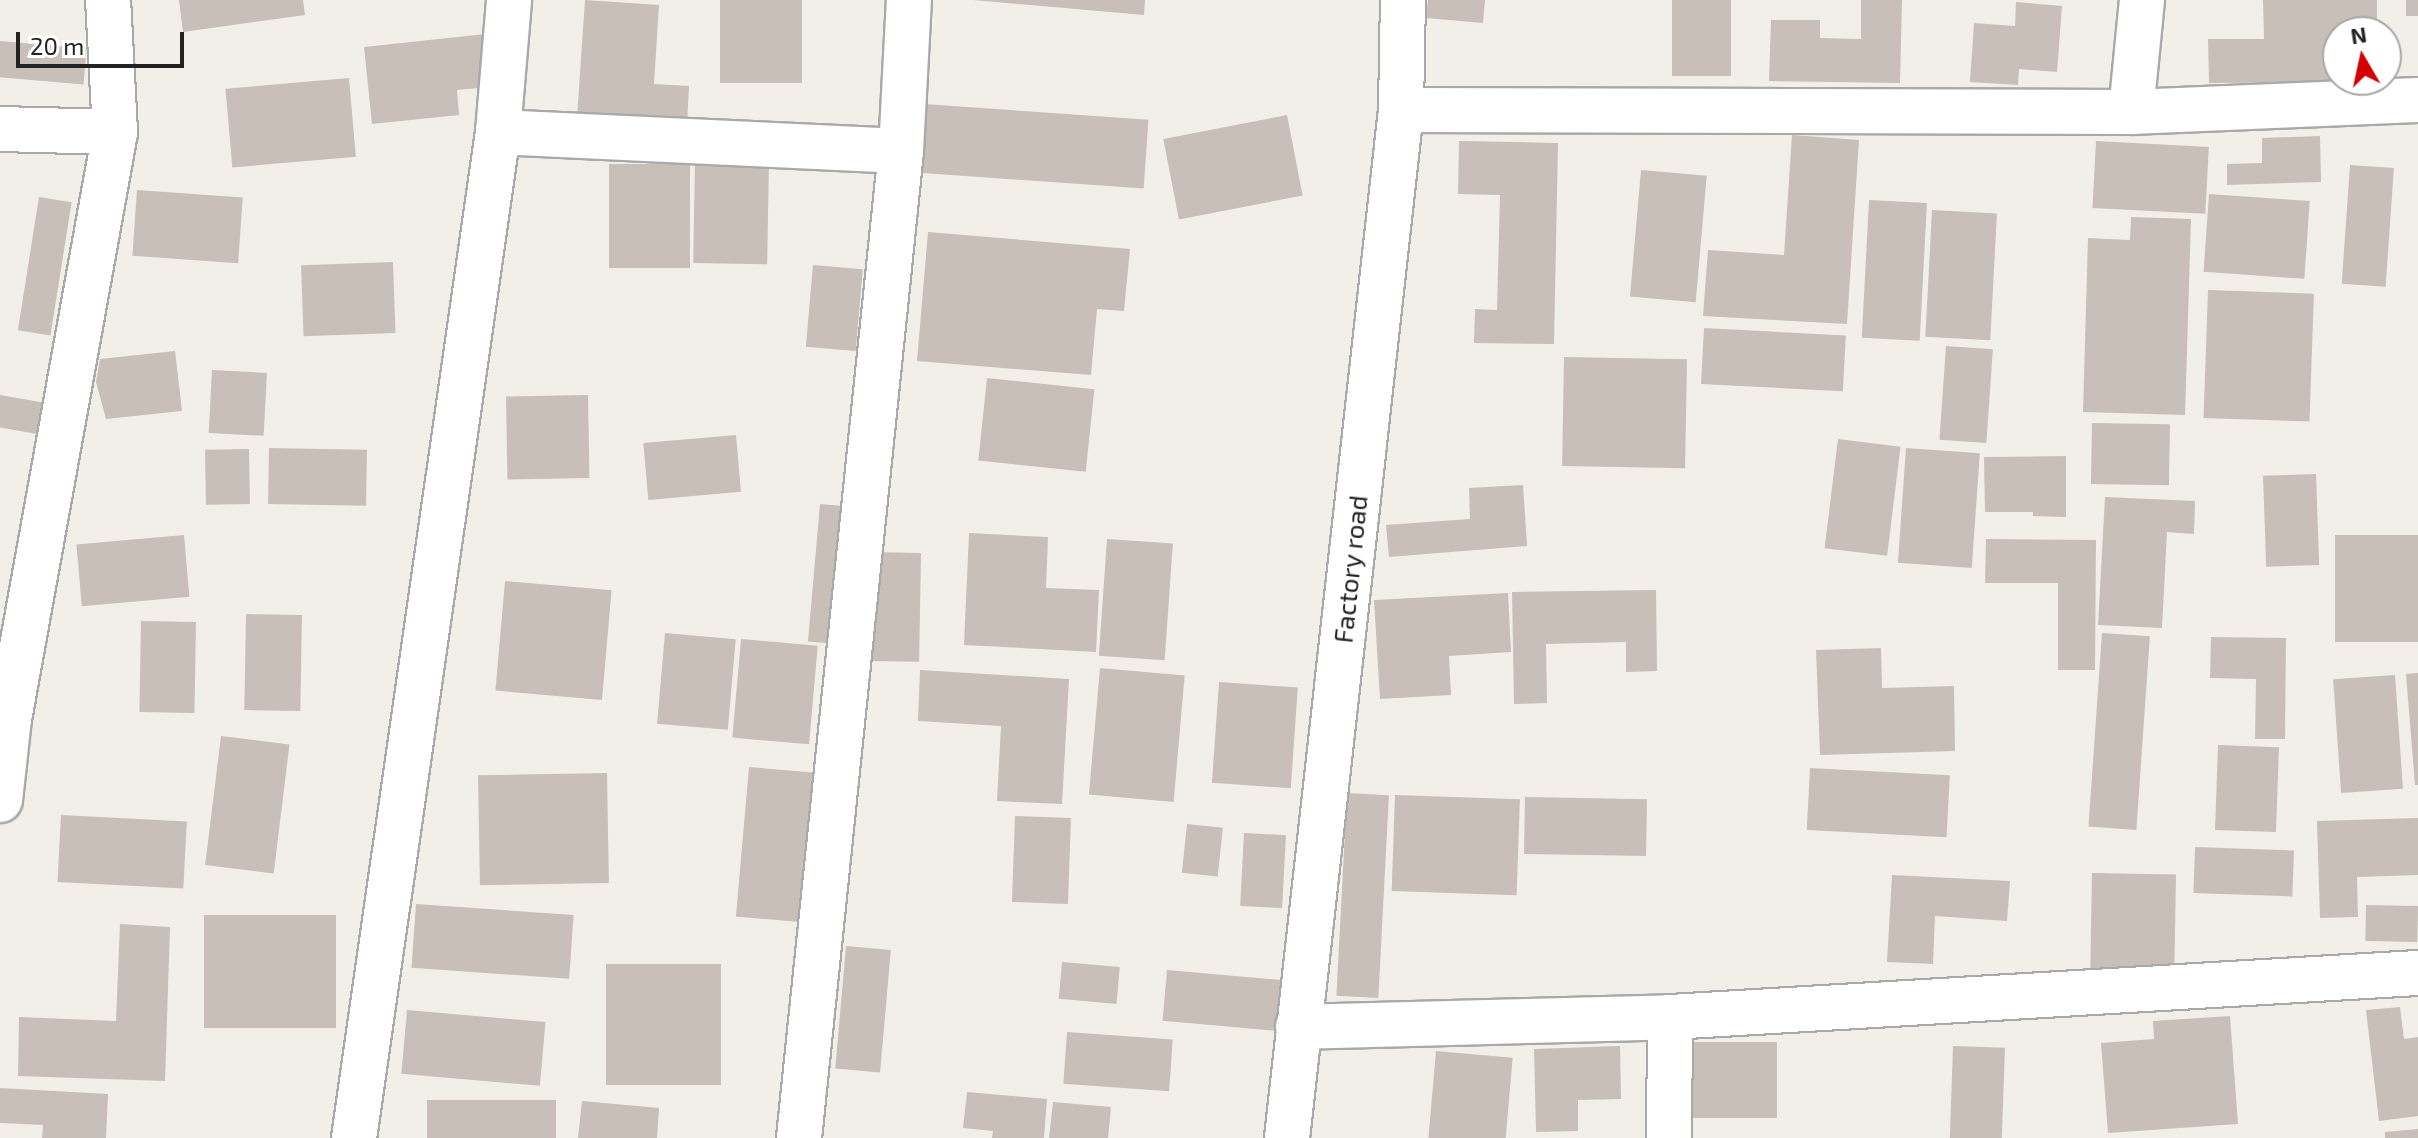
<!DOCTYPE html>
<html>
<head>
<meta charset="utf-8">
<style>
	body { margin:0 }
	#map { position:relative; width:2418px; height:1138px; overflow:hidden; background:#f2efe9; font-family:"Exo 2",sans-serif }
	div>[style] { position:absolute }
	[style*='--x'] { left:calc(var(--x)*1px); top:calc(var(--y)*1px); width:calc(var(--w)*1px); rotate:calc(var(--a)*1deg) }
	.building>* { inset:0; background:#c7bfb8; transform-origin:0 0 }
	.roads { filter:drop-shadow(2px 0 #a9a9a9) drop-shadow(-2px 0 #a9a9a9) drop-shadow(0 2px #a9a9a9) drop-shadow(0 -2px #a9a9a9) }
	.minor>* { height:44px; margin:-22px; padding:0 22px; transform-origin:22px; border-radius:22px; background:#fff }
	.tertiary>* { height:44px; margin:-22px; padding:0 22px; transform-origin:22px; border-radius:22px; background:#fff }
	span { translate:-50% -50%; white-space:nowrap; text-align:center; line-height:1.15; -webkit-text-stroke:7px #fff; paint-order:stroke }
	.street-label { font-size:26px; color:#222 }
	.north { position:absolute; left:2322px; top:16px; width:80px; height:80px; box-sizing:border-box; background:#fff; border:2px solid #a7a7a7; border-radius:50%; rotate:351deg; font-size:22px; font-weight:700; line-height:32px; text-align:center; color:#222 }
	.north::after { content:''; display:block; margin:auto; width:28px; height:36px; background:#d40000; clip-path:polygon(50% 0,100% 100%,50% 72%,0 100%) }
	.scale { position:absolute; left:16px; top:32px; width:168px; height:36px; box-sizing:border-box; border:4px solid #222; border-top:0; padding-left:10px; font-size:24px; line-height:28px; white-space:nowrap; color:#222; -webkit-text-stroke:6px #fff; paint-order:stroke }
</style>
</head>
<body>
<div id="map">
	<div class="building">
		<div style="clip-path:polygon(179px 0,303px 0,305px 15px,183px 32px)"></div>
		<div style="clip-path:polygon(585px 0,659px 5px,654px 84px,689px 86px,687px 124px,577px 117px)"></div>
		<div style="left:720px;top:0;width:82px;height:83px"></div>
		<div style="clip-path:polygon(973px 0,1145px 0,1144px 15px)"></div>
		<div style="clip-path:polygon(1428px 0,1485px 0,1483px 23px,1426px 18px)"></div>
		<div style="left:1672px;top:0;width:59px;height:76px"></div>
		<div style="clip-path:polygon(1861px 0,1902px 0,1900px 83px,1769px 81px,1771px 20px,1820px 20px,1820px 38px,1861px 39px)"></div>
		<div style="clip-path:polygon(2263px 0,2377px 0,2377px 32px,2338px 32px,2338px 82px,2209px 83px,2208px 39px,2264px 39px)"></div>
		<div style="left:2406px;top:0;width:12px;height:16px"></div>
		<div style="clip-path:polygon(2016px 2px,2062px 6px,2057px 72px,2019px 69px,2018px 85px,1970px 82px,1974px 23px,2015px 26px)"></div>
		<div style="clip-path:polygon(495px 33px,500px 86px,457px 90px,459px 115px,372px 124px,364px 47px)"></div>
		<div style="left:0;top:41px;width:87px;height:36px;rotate:5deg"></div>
		<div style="left:349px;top:78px;width:79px;height:124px;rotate:85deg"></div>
		<div style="left:924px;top:104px;width:225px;height:69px;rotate:4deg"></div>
		<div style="left:1287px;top:115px;width:82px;height:126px;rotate:79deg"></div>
		<div style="clip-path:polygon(1792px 135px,1859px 140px,1847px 324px,1703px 316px,1708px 250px,1784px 255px)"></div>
		<div style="clip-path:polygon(2320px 136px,2321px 182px,2227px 185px,2227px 164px,2262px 163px,2262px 138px)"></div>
		<div style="clip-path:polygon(1459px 141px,1558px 143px,1554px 344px,1474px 343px,1475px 309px,1497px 310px,1500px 195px,1458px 194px)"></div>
		<div style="left:2096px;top:141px;width:113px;height:67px;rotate:3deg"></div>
		<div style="left:695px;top:159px;width:74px;height:104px;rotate:1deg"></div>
		<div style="left:609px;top:164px;width:81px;height:104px"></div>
		<div style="left:2350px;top:165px;width:44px;height:119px;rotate:4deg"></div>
		<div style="left:1641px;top:170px;width:66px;height:127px;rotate:5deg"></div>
		<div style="left:137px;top:190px;width:106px;height:66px;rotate:4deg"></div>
		<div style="left:2209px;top:194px;width:101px;height:78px;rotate:4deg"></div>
		<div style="left:39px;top:197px;width:33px;height:135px;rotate:9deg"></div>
		<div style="left:1869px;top:200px;width:58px;height:138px;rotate:3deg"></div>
		<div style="left:1932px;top:210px;width:65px;height:127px;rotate:3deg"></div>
		<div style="clip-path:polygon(2131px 217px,2191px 219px,2185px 415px,2083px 412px,2088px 238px,2130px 240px)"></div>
		<div style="clip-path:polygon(928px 232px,1130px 249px,1124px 311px,1097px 309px,1091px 375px,917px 361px)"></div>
		<div style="left:393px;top:262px;width:71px;height:92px;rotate:88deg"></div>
		<div style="left:813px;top:265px;width:50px;height:82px;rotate:5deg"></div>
		<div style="left:2208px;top:290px;width:106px;height:128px;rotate:2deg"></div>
		<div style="left:1704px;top:328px;width:142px;height:56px;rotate:3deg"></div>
		<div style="left:1946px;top:346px;width:47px;height:94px;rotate:4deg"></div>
		<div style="clip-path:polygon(175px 351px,182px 411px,106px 419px,96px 382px,100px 359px)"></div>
		<div style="left:1564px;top:357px;width:123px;height:109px;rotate:1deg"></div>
		<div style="left:212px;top:370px;width:55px;height:63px;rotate:3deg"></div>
		<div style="left:987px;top:378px;width:108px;height:83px;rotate:6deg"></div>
		<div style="left:0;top:395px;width:48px;height:32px;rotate:10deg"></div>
		<div style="left:588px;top:395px;width:83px;height:82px;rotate:89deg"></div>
		<div style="left:2092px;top:423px;width:78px;height:61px;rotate:1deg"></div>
		<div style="left:736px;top:435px;width:57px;height:93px;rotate:85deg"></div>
		<div style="left:1838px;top:439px;width:63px;height:110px;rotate:7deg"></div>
		<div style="left:269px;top:448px;width:98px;height:56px;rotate:1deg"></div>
		<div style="left:1906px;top:448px;width:74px;height:115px;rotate:4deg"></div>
		<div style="left:249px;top:449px;width:55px;height:44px;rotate:89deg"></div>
		<div style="clip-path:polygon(2066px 456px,2066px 517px,2033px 516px,2033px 512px,1985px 512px,1984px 457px)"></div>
		<div style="left:2316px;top:474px;width:91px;height:53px;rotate:88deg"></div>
		<div style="clip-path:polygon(1523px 485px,1527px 546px,1389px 557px,1386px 525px,1470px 519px,1469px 488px)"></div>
		<div style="clip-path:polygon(2105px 497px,2195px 501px,2194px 534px,2167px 532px,2162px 628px,2098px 625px)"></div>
		<div style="left:820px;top:504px;width:35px;height:138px;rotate:5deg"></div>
		<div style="clip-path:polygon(969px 533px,1048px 537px,1046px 588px,1099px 590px,1096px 652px,964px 645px)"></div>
		<div style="left:184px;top:535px;width:62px;height:108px;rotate:85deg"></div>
		<div style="left:2418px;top:535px;width:107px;height:83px;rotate:90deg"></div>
		<div style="left:1107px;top:539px;width:66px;height:117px;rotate:4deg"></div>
		<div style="clip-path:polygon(1986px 539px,2096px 540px,2095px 670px,2058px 670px,2058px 583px,1985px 583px)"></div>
		<div style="left:870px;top:552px;width:51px;height:109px;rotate:1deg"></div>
		<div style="left:505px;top:581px;width:107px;height:110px;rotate:5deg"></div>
		<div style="clip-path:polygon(1656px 590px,1657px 671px,1626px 672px,1626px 642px,1546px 644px,1547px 703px,1514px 704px,1512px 592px)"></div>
		<div style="clip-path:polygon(1508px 593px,1511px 652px,1449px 656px,1451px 695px,1380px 699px,1374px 600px)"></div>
		<div style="left:246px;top:614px;width:56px;height:96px;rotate:1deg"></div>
		<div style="left:141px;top:621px;width:55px;height:91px;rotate:1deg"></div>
		<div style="left:665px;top:633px;width:71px;height:91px;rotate:5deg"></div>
		<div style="left:2102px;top:633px;width:48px;height:194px;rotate:4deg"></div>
		<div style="clip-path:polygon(2211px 637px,2286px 638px,2285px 739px,2255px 739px,2256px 679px,2210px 678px)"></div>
		<div style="left:741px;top:639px;width:77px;height:99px;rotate:5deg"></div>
		<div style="clip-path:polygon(1881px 648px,1882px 688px,1954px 686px,1955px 751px,1820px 755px,1816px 650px)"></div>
		<div style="left:1100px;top:668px;width:85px;height:127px;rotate:5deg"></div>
		<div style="clip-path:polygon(920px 670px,1069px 679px,1062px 804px,997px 801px,1001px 726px,918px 721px)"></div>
		<div style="clip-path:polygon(2418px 673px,2418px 785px,2415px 785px,2406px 674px)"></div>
		<div style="left:2395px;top:675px;width:114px;height:62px;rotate:86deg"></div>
		<div style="left:1219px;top:682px;width:79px;height:101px;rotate:4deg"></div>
		<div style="left:221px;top:736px;width:69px;height:130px;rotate:7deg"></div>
		<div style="left:2218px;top:745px;width:61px;height:85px;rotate:2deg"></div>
		<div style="left:749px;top:767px;width:67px;height:150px;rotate:5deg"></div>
		<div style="left:1810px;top:768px;width:140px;height:62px;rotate:3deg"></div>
		<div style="left:607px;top:773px;width:110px;height:129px;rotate:89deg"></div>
		<div style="left:1347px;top:793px;width:42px;height:203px;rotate:3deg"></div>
		<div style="left:1395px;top:795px;width:125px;height:96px;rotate:2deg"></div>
		<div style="left:1525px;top:797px;width:122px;height:57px;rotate:1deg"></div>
		<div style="left:61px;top:815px;width:126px;height:67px;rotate:3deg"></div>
		<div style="left:1015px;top:816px;width:56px;height:86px;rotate:2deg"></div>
		<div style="clip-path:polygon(2418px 818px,2418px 875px,2357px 877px,2358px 917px,2320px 918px,2317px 821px)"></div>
		<div style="left:1187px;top:824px;width:36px;height:49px;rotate:6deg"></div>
		<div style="left:1244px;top:833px;width:42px;height:73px;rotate:3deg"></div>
		<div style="left:2195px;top:847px;width:99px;height:46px;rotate:2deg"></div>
		<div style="left:2092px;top:873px;width:84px;height:95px;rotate:1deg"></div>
		<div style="clip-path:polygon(1892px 875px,2010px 881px,2007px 921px,1935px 916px,1933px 964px,1887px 962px)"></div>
		<div style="left:416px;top:904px;width:158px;height:64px;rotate:4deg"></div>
		<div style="left:2366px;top:905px;width:52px;height:36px;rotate:1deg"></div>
		<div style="left:204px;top:915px;width:132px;height:113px"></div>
		<div style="clip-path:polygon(120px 924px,170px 927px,165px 1081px,18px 1076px,19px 1017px,116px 1021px)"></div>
		<div style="left:846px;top:946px;width:45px;height:123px;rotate:5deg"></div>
		<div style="left:1062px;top:962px;width:58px;height:37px;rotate:5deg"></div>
		<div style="left:606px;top:964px;width:115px;height:121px"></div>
		<div style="left:1167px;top:970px;width:123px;height:51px;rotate:5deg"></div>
		<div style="clip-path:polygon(2400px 1007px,2404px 1039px,2418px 1037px,2418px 1116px,2379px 1121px,2366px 1010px)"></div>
		<div style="left:407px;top:1010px;width:139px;height:64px;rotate:5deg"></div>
		<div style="clip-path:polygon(2230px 1016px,2238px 1124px,2108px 1133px,2101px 1043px,2154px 1039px,2153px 1021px)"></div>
		<div style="left:1067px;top:1032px;width:106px;height:52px;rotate:4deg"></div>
		<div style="left:1690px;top:1042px;width:87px;height:76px"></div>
		<div style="clip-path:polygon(1620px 1046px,1621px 1099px,1578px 1100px,1578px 1131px,1536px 1132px,1534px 1049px)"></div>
		<div style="left:1953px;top:1046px;width:52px;height:92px;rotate:2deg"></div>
		<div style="left:1436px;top:1051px;width:77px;height:87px;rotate:5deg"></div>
		<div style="clip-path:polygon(0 1088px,108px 1094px,106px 1138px,42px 1138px,43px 1125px,0 1123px)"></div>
		<div style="clip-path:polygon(967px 1092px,1047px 1099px,1044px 1138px,992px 1138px,993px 1131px,963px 1128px)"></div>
		<div style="left:427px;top:1100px;width:129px;height:38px"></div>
		<div style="clip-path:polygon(582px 1101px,659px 1108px,657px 1138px,578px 1138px)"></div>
		<div style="clip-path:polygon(1053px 1102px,1111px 1107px,1108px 1138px,1049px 1138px)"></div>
		<div style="clip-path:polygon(2418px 1129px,2418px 1138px,2385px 1138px,2385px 1132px)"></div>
	</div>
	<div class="roads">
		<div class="minor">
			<div style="--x:1401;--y:110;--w:730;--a:0.16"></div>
			<div style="--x:2131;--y:112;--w:287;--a:-2.4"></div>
			<div style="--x:2131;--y:112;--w:113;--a:-84.4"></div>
			<div style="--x:0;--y:129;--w:115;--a:1.5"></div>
			<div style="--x:498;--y:132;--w:403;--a:2.7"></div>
			<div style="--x:0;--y:800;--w:81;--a:-83.7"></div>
			<div style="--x:9;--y:719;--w:596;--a:-79.76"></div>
			<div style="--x:115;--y:132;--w:132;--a:-93"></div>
			<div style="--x:1298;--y:1027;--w:372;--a:-1.5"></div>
			<div style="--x:1670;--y:1017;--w:749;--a:-3.37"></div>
			<div style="--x:354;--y:1138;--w:1016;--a:-81.85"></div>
			<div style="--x:498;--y:132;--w:132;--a:-85.2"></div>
			<div style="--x:799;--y:1138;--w:992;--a:-84.1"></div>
			<div style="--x:901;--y:151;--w:151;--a:-87"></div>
			<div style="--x:1669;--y:1138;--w:121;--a:-89.5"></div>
		</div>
		<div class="tertiary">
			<div style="--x:1287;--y:1138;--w:1034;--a:-83.67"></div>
			<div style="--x:1401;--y:110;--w:110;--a:-89"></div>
		</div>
	</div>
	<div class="street-label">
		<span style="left:1350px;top:569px;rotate:-84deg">Factory road</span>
	</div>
	<div class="north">N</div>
	<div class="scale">20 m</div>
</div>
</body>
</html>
